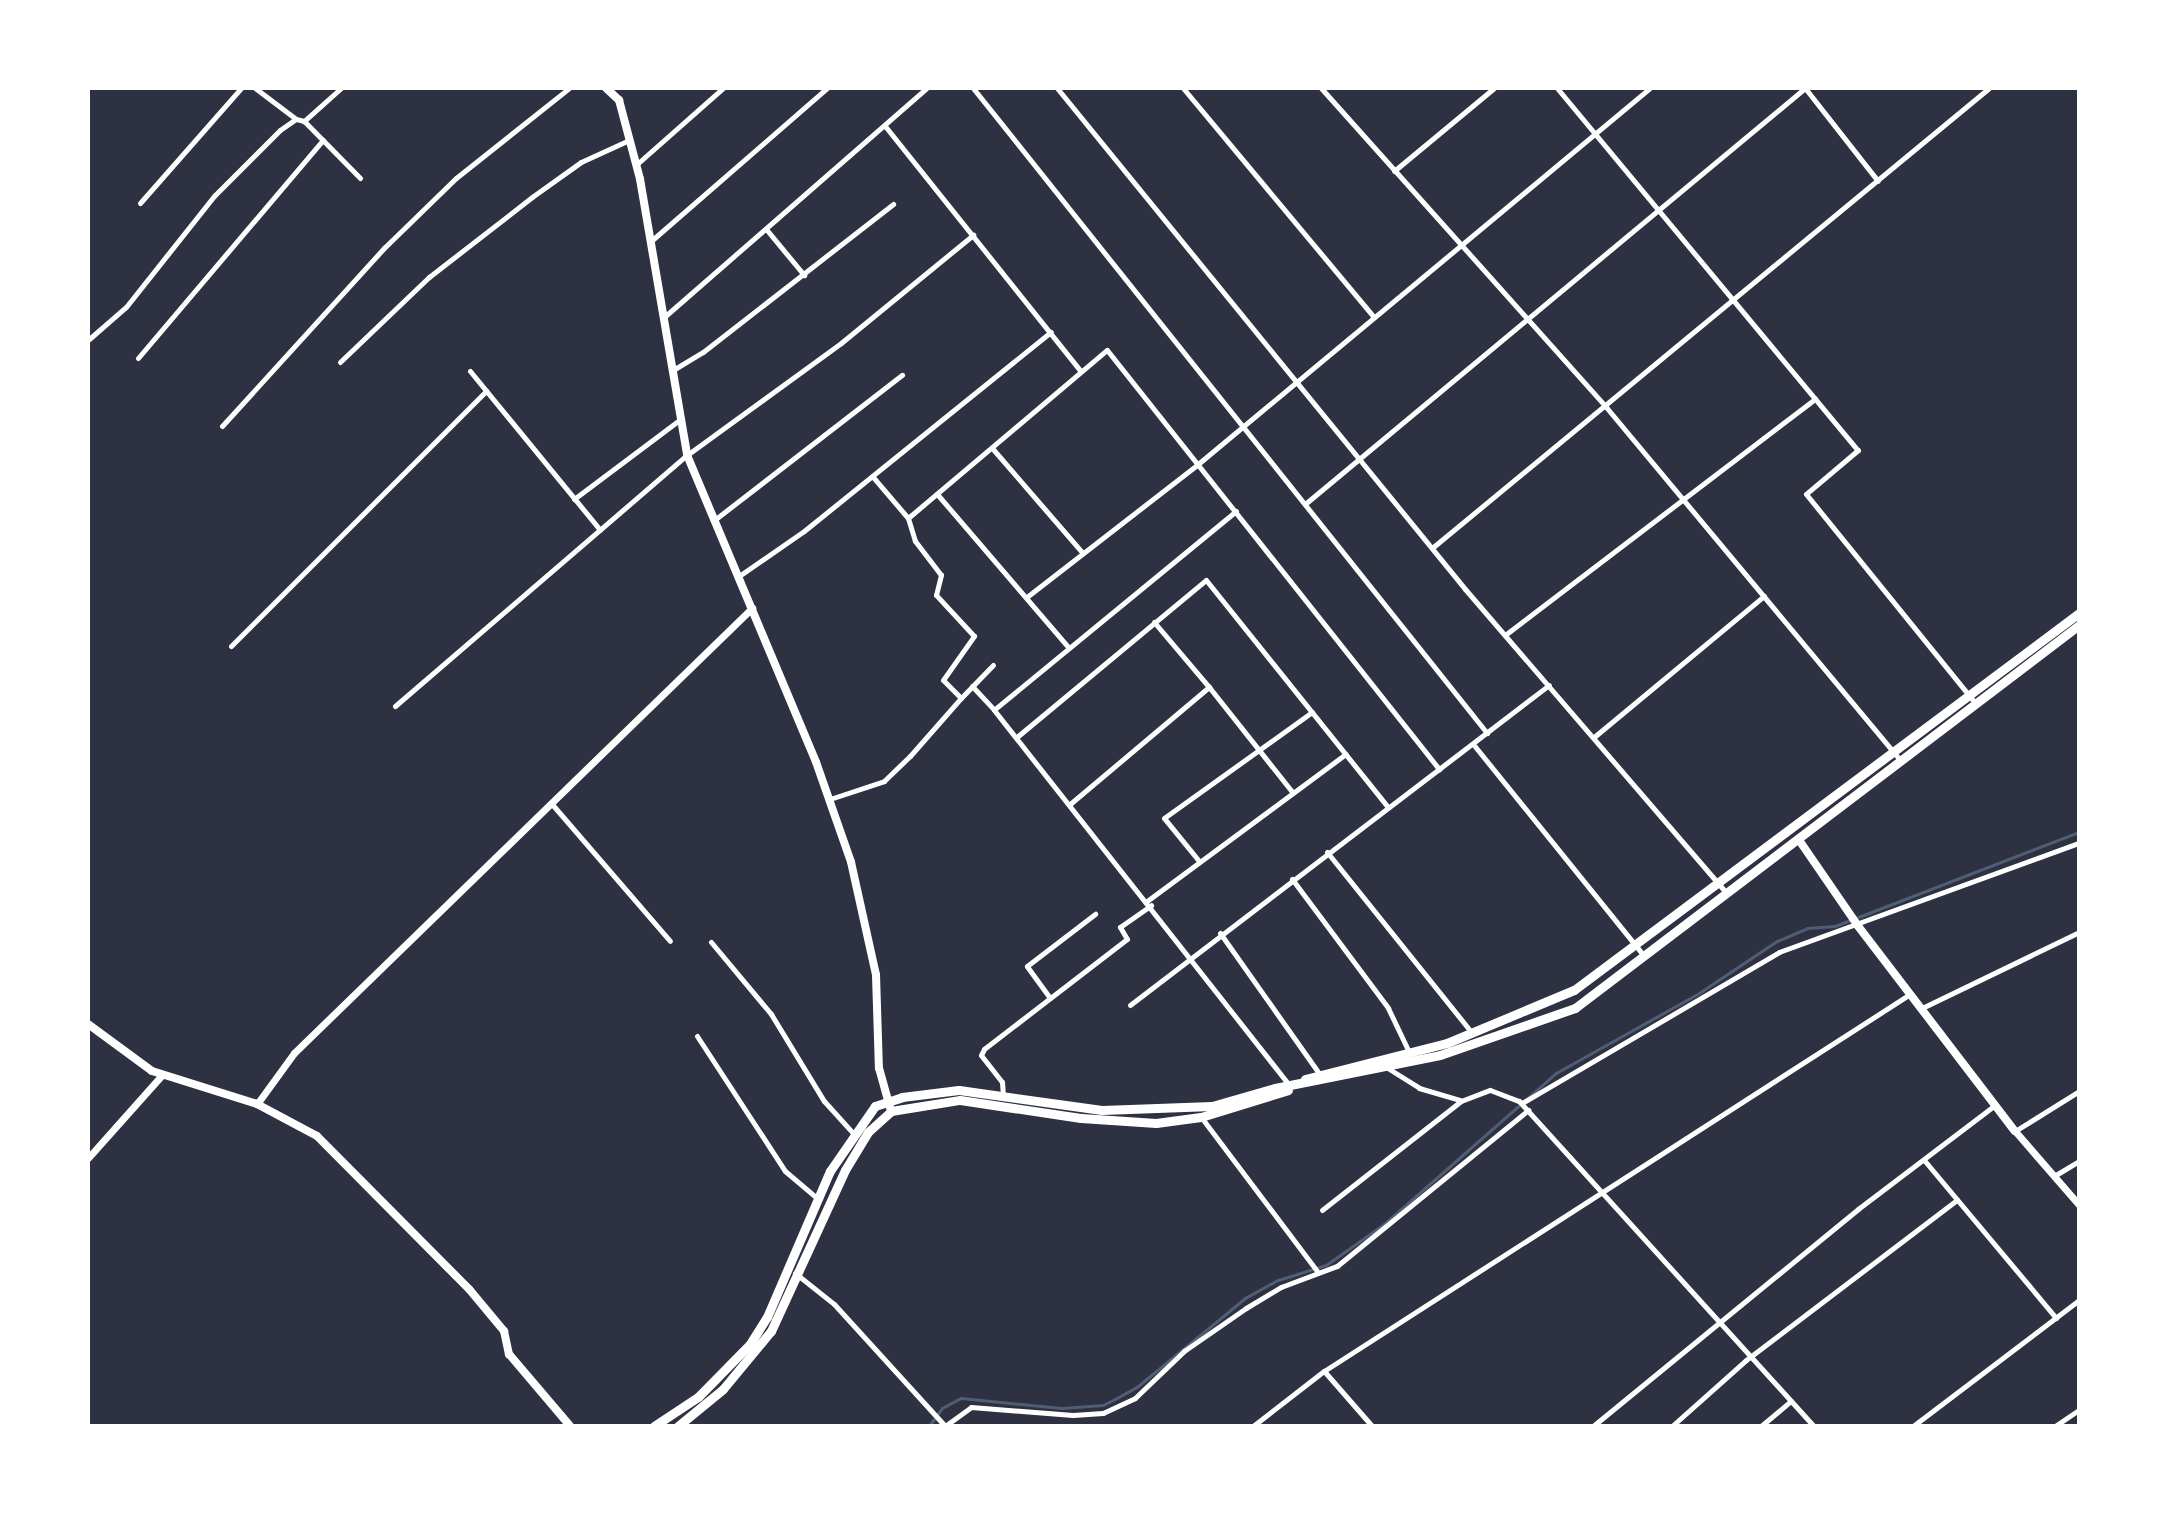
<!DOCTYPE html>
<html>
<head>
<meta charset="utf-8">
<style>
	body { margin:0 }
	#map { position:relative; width:2167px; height:1514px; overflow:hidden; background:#2d3142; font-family:"IBM Plex Sans",sans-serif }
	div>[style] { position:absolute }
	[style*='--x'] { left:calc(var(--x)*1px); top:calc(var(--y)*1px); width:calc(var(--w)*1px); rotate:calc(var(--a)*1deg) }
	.stream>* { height:3px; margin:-1.5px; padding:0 1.5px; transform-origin:1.5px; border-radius:1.5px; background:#4f5d75 }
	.minor>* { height:5px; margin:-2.5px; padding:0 2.5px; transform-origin:2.5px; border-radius:2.5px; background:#fff }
	.tertiary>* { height:7px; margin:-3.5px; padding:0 3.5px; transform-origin:3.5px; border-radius:3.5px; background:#fff }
	.secondary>* { height:8px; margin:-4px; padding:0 4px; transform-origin:4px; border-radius:4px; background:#fff }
	.primary>* { height:9px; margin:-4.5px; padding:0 4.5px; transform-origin:4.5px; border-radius:4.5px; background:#fff }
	span { translate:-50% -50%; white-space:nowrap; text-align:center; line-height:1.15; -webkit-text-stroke:8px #fff; paint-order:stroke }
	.frame { position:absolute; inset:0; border:90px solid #fff; pointer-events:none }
</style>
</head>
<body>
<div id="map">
	<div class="stream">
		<div style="--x:929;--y:1426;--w:22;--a:-54"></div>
		<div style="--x:942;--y:1408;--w:21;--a:-28"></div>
		<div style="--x:961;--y:1398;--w:101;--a:5.7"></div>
		<div style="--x:1062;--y:1408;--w:41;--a:-4.2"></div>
		<div style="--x:1103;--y:1405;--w:13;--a:-27"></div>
		<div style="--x:1115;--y:1399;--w:26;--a:-29"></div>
		<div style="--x:1138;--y:1386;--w:139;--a:-39.4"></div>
		<div style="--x:1245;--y:1298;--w:38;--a:-29"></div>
		<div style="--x:1278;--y:1280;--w:50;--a:-17.4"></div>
		<div style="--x:1326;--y:1265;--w:71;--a:-35.3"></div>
		<div style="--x:1384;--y:1224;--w:229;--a:-41.3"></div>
		<div style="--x:1556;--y:1073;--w:164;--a:-29.2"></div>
		<div style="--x:1699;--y:993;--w:94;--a:-33.7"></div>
		<div style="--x:1777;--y:941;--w:33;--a:-23"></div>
		<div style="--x:1807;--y:928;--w:28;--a:-4"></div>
		<div style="--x:1835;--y:926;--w:261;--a:-21.1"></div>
	</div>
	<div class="minor">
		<div style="--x:255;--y:88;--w:51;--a:37.1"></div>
		<div style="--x:341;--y:88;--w:50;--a:138.3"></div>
		<div style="--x:304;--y:121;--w:80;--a:45.5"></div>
		<div style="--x:973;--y:88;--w:825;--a:51.45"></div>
		<div style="--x:1057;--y:88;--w:646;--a:50.84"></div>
		<div style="--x:1465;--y:589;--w:399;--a:49.3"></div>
		<div style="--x:1183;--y:88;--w:297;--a:50.2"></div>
		<div style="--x:1321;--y:88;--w:428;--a:48.2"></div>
		<div style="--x:1606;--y:407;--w:461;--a:50.2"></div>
		<div style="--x:1557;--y:88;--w:471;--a:50.3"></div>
		<div style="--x:1858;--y:450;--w:68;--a:139.8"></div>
		<div style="--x:1806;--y:494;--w:269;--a:51"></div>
		<div style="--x:1805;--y:88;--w:118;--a:51.9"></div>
		<div style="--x:885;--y:126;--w:312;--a:51.4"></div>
		<div style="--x:637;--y:164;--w:115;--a:-41.5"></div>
		<div style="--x:1394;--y:171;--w:130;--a:-39.7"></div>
		<div style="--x:140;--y:203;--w:153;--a:-48.7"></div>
		<div style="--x:766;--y:229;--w:60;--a:50.4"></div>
		<div style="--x:651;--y:241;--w:233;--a:-41"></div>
		<div style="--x:663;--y:318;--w:350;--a:-41.1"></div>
		<div style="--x:88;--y:340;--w:50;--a:-41"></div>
		<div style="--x:126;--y:307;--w:142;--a:-51.6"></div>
		<div style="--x:214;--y:196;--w:93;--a:-45"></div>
		<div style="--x:280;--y:130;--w:19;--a:-35"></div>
		<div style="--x:296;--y:119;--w:8;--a:14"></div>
		<div style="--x:138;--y:358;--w:286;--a:-49.7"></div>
		<div style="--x:340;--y:362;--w:123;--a:-43.7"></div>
		<div style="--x:429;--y:277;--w:130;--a:-37.8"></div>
		<div style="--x:532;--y:197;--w:60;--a:-35.5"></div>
		<div style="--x:581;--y:162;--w:53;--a:-24.6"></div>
		<div style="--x:673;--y:370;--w:35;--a:-31"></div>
		<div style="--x:703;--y:352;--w:241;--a:-37.9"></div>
		<div style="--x:470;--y:371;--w:205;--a:50.7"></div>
		<div style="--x:222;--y:426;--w:241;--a:-47.7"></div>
		<div style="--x:384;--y:248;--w:100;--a:-44.2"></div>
		<div style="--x:456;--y:178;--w:144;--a:-38.5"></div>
		<div style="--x:992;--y:448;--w:136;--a:49.2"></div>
		<div style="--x:937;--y:494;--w:201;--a:49.4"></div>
		<div style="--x:574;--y:499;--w:130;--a:-36.9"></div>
		<div style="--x:1305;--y:504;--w:650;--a:-39.76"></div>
		<div style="--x:1236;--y:511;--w:313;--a:140.6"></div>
		<div style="--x:994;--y:710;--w:476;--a:51.8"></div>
		<div style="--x:908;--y:518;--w:260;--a:-40.2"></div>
		<div style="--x:1107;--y:350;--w:535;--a:51.61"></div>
		<div style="--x:713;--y:521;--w:239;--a:-37.7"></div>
		<div style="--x:1432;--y:548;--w:722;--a:-39.55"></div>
		<div style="--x:739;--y:576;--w:79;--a:-34.7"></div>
		<div style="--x:804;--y:531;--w:317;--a:-38.9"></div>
		<div style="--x:1028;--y:596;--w:215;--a:-37.8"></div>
		<div style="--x:1198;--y:464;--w:588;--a:-39.76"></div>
		<div style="--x:1154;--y:622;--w:85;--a:49.8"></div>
		<div style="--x:1505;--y:635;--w:390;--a:-37.3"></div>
		<div style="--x:231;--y:646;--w:361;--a:-45"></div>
		<div style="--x:972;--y:686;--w:33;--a:47"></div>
		<div style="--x:961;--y:698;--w:46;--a:-45.9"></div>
		<div style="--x:395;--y:706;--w:385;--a:-40.7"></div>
		<div style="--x:687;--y:455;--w:190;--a:-36"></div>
		<div style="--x:841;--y:343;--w:171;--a:-39.3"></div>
		<div style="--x:1018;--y:736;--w:244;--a:-39.7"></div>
		<div style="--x:1206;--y:580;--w:291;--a:51.3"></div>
		<div style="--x:1594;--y:737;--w:221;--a:-39.7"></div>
		<div style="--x:1473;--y:744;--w:271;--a:51.1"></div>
		<div style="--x:830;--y:799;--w:57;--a:-18.4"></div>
		<div style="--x:884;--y:781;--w:36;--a:-44"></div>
		<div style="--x:910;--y:756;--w:77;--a:-48.7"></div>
		<div style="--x:961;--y:698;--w:25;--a:-135"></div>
		<div style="--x:943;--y:680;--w:54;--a:-54.8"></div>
		<div style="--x:974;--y:636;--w:56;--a:-132.8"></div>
		<div style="--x:936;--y:595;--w:21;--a:-76"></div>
		<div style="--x:941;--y:575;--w:43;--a:-127.4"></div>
		<div style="--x:915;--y:541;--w:24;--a:-107"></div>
		<div style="--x:908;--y:518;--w:55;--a:-130.6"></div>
		<div style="--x:551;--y:803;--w:182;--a:49.2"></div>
		<div style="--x:1070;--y:804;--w:182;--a:-40.1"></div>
		<div style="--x:1209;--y:687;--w:135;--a:51.6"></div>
		<div style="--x:1327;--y:852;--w:231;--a:51.3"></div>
		<div style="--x:1199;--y:861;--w:55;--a:-129.1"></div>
		<div style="--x:1164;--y:818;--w:182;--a:-35.6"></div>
		<div style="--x:1292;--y:879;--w:161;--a:53.3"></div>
		<div style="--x:1388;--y:1008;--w:49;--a:64.5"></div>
		<div style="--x:1147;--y:901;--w:247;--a:-36.5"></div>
		<div style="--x:1220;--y:933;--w:175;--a:54.8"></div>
		<div style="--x:711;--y:942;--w:94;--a:50.2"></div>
		<div style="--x:771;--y:1014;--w:102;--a:58.7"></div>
		<div style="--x:824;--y:1101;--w:42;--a:47.9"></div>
		<div style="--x:1050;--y:998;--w:39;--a:-126"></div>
		<div style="--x:1027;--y:966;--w:86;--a:-37.4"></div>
		<div style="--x:1130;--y:1005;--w:527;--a:-37.37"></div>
		<div style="--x:1922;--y:1008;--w:174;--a:-25.8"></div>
		<div style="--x:697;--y:1036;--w:161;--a:56.9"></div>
		<div style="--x:785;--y:1171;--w:42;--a:40.2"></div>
		<div style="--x:1386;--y:1067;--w:39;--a:32"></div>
		<div style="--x:1419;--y:1088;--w:43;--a:16.3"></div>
		<div style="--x:1003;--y:1096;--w:14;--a:-94"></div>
		<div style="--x:1002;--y:1082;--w:34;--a:-128"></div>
		<div style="--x:981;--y:1055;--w:7;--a:-63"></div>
		<div style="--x:984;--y:1049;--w:180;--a:-37.6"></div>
		<div style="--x:1127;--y:939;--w:14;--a:-120"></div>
		<div style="--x:1120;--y:927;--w:38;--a:-35"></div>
		<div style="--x:1522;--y:1103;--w:298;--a:-30.4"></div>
		<div style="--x:1779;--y:952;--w:319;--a:-20"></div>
		<div style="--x:1201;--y:1117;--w:194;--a:53"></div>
		<div style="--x:2015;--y:1131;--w:75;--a:-32"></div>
		<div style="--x:1924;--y:1160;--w:206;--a:50.1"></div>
		<div style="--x:2054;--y:1176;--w:29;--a:-31"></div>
		<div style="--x:1322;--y:1210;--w:177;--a:-38.1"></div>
		<div style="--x:1461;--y:1101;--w:31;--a:-21"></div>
		<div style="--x:1490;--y:1090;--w:31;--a:21"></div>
		<div style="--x:1519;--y:1101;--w:439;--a:47.8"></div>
		<div style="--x:795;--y:1273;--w:50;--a:38.5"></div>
		<div style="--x:834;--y:1304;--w:165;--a:47.7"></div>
		<div style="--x:1324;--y:1371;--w:73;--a:48.9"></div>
		<div style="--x:945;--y:1426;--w:32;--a:-36"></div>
		<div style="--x:971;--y:1407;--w:102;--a:4.5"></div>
		<div style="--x:1073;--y:1415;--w:30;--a:-4"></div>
		<div style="--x:1103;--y:1413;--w:35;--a:-25"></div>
		<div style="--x:1135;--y:1398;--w:68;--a:-43.8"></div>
		<div style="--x:1184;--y:1351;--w:75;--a:-34.7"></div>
		<div style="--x:1246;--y:1308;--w:41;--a:-31"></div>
		<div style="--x:1281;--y:1287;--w:60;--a:-20.6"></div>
		<div style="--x:1337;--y:1266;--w:247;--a:-39.2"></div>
		<div style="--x:1253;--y:1426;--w:90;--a:-37.8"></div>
		<div style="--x:1324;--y:1371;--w:697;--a:-32.75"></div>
		<div style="--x:1593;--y:1426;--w:343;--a:-39.3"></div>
		<div style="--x:1858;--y:1209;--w:172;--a:-37.2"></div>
		<div style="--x:1672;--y:1426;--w:99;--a:-41.7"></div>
		<div style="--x:1746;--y:1360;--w:265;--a:-37.2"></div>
		<div style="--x:1761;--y:1426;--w:39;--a:-40"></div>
		<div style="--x:1913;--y:1426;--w:208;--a:-37.2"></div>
		<div style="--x:2055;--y:1426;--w:29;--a:-34"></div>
	</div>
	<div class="tertiary">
		<div style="--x:257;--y:1104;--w:63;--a:-54"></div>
		<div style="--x:294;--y:1053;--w:639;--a:-44.18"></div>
		<div style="--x:2015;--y:1131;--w:98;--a:49.1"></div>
		<div style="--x:88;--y:1158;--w:111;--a:-48.3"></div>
	</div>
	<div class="secondary">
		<div style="--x:606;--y:88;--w:18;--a:43"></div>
		<div style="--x:619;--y:100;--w:82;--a:75.1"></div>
		<div style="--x:640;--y:179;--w:280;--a:80.3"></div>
		<div style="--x:687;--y:455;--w:333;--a:67.2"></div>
		<div style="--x:816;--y:762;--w:106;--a:70.7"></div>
		<div style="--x:851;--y:862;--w:116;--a:77.5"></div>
		<div style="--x:876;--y:975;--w:93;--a:88.2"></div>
		<div style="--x:879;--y:1068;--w:45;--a:74.4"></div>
		<div style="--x:1799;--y:840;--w:104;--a:55.5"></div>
		<div style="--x:1858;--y:926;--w:258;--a:52.6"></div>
		<div style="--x:88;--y:1024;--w:79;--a:36.3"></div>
		<div style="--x:152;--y:1071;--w:110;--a:17.4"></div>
		<div style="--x:257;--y:1104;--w:68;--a:28.1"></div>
		<div style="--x:317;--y:1136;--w:216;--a:45.2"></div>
		<div style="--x:469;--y:1289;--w:55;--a:50.2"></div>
		<div style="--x:504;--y:1331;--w:24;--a:78"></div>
		<div style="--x:509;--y:1354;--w:94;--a:49.7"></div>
	</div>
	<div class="primary">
		<div style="--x:1305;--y:1079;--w:146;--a:-14.2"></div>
		<div style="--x:1447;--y:1043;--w:138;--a:-22.7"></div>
		<div style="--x:1574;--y:990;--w:630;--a:-36.74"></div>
		<div style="--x:654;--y:1426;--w:53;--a:-33.4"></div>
		<div style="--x:698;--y:1397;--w:74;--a:-45.5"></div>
		<div style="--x:750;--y:1344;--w:32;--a:-58"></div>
		<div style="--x:767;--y:1317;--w:159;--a:-66.7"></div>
		<div style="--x:830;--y:1171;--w:79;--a:-55.3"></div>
		<div style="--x:875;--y:1106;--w:28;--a:-18"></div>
		<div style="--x:902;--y:1097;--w:57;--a:-7"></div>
		<div style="--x:959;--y:1090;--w:144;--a:8"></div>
		<div style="--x:1102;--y:1110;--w:110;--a:-2.1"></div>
		<div style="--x:1212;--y:1106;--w:66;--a:-15.9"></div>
		<div style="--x:1275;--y:1088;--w:168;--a:-11.3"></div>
		<div style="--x:1440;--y:1055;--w:143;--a:-19.2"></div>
		<div style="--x:1575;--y:1008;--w:633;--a:-37.23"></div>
		<div style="--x:678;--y:1426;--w:58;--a:-39.4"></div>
		<div style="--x:723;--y:1389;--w:75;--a:-50.4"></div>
		<div style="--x:771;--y:1331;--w:177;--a:-65.3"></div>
		<div style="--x:845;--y:1170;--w:44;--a:-58.8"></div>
		<div style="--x:868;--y:1132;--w:31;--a:-42"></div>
		<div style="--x:891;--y:1111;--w:70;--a:-9.1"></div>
		<div style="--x:960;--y:1100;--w:122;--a:8.5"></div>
		<div style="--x:1081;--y:1118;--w:75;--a:3.8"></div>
		<div style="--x:1156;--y:1123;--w:45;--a:-7.6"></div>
		<div style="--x:1201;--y:1117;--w:91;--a:-17.2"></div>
	</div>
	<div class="frame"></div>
</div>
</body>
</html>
